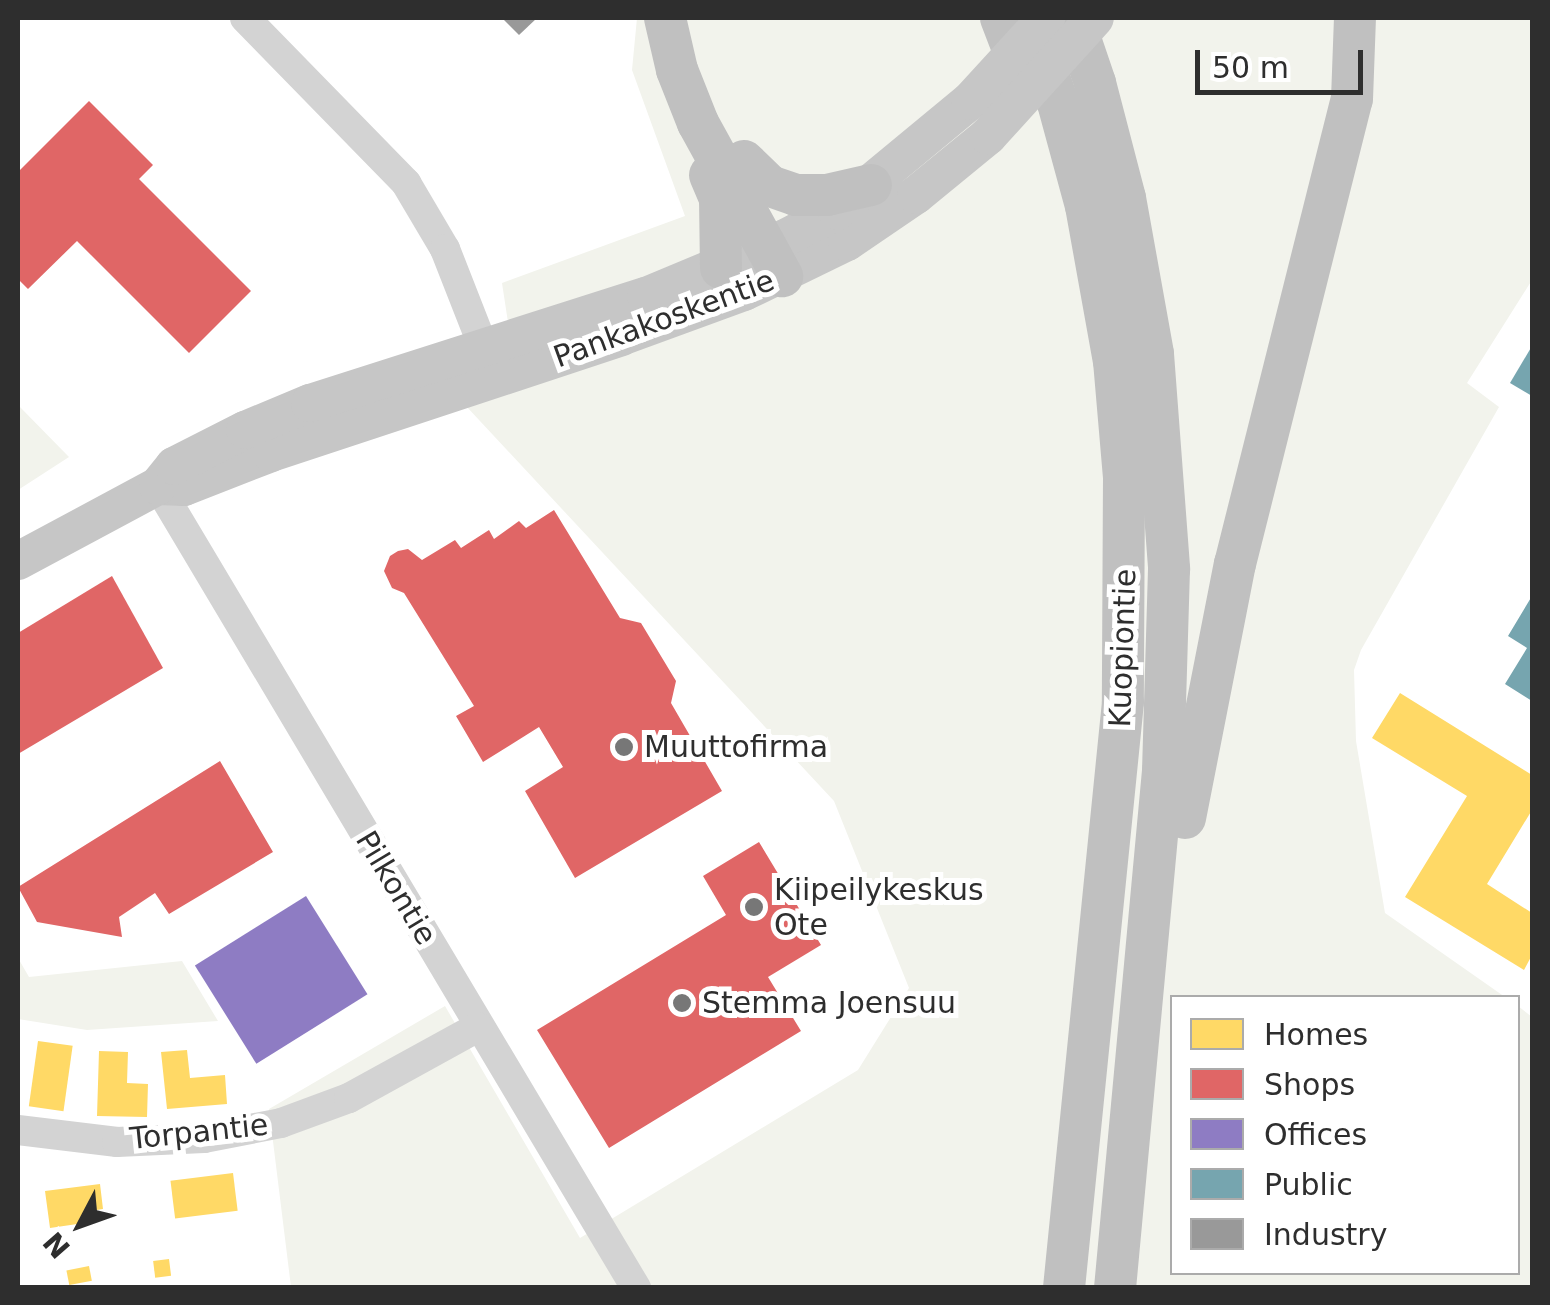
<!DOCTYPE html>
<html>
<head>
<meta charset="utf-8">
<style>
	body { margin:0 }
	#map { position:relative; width:1550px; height:1305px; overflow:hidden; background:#fff; font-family:"DejaVu Sans",sans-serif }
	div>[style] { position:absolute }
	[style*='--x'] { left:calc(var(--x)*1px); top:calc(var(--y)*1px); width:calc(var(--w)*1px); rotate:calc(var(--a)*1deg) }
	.green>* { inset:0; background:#f2f3ec }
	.homes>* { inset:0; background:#ffd966; transform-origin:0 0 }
	.shops>* { inset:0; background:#e06666 }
	.offices>* { inset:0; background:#8e7cc3; transform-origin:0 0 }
	.public>* { inset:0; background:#76a5af }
	.industry>* { inset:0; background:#999 }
	.minor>* { height:30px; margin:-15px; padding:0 15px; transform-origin:15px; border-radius:15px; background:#d3d3d3 }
	.major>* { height:38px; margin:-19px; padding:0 19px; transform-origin:19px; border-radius:19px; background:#c6c6c6 }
	.highway>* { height:42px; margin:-21px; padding:0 21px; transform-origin:21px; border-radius:21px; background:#c0c0c0 }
	.major-bridge>* { height:38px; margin:-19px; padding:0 19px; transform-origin:19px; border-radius:19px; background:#c6c6c6 }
	.dots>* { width:28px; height:28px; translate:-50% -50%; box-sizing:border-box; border:5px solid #fff; border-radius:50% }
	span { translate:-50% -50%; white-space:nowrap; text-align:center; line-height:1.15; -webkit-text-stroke:10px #fff; paint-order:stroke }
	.street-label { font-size:30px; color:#2e2e2e }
	.poi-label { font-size:30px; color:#2e2e2e }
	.left { translate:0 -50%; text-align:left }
	.frame { position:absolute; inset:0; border:20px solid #2e2e2e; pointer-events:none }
	.legend { position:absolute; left:1170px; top:995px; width:350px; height:280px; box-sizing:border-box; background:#fff; border:2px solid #ababab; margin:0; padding:12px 18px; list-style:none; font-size:30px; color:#2e2e2e }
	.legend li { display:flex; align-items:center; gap:20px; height:50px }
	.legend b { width:50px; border:2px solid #ababab }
	.north { position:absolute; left:30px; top:1175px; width:100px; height:100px; -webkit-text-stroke:8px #fff; paint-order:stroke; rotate:229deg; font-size:28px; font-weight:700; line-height:40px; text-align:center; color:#2e2e2e }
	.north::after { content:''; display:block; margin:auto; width:35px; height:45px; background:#2e2e2e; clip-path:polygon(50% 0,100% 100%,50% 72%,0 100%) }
	.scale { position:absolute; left:1195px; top:50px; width:168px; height:45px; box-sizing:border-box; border:5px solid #2e2e2e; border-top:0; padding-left:12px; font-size:30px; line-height:35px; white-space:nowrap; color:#2e2e2e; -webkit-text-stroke:8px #fff; paint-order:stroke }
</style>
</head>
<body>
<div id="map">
	<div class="green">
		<div style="clip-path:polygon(637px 18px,1532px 18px,1532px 280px,1467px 383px,1499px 407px,1361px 650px,1354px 670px,1356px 741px,1385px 913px,1505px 997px,1172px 998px,1172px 1272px,1518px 1272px,1518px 1006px,1532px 1017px,1532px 1287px,291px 1287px,269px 1109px,445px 1006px,580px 1238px,858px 1070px,909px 988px,834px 801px,466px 406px,518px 388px,502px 283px,685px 216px,632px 70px)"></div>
		<div style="clip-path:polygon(18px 405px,69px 457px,18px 490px)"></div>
		<div style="clip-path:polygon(18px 958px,29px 977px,182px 961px,218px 1021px,87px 1030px,18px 1019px)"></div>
	</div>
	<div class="homes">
		<div style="clip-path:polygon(1400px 693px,1532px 775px,1532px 810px,1487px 884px,1532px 913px,1532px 955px,1524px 970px,1405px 897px,1467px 796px,1372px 738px)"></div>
		<div style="left:38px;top:1041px;width:35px;height:66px;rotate:8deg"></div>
		<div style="clip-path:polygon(187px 1050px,190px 1078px,225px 1075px,227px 1104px,167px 1109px,161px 1052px)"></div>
		<div style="clip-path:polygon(99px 1051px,128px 1052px,127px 1083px,148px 1084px,147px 1117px,97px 1116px)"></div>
		<div style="left:233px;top:1173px;width:38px;height:63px;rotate:83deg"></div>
		<div style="clip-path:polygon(100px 1184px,103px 1209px,90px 1211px,91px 1222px,50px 1228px,45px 1191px)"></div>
		<div style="left:169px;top:1259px;width:17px;height:16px;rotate:83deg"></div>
		<div style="left:89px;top:1266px;width:15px;height:23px;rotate:79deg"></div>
	</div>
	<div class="shops">
		<div style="clip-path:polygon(89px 101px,153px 165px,139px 179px,251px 291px,189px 353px,77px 241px,28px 289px,18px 279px,18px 172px)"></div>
		<div style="clip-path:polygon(554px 510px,620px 618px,641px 623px,676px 681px,671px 703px,722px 791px,575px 878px,525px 791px,563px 767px,539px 727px,483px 762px,456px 716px,474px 706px,404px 593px,392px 588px,384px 571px,390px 556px,398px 551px,408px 549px,422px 560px,455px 540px,461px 548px,489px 530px,494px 539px,519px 521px,526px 528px)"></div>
		<div style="clip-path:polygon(112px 576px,163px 668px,18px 754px,18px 633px)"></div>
		<div style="clip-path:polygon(220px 761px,273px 852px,169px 914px,155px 893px,119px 917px,122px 937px,37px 922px,18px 887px)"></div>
		<div style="clip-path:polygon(759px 842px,821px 945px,768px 977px,801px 1031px,609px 1148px,537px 1030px,726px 915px,703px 876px)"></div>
	</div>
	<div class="offices">
		<div style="left:306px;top:896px;width:116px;height:131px;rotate:58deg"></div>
	</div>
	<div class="public">
		<div style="clip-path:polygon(1532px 346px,1532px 396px,1510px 383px)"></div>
		<div style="clip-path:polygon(1532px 596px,1532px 701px,1505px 684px,1527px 648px,1508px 636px)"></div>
	</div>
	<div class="industry">
		<div style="clip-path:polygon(502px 18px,537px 18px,519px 35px)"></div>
	</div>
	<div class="minor">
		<div style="--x:245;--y:18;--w:231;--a:45.7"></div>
		<div style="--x:406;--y:183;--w:77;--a:59.4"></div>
		<div style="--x:445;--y:249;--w:129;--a:68.6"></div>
		<div style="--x:158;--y:486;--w:934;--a:59.2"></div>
		<div style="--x:18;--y:1130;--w:100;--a:6.9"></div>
		<div style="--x:117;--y:1142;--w:87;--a:-2.6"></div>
		<div style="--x:204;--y:1138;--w:78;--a:-11"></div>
		<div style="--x:281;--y:1123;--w:72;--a:-20.2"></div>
		<div style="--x:349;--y:1098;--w:147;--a:-28.8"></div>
	</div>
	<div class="major">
		<div style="--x:158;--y:486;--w:26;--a:2"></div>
		<div style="--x:184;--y:487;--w:93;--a:-21.3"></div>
		<div style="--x:271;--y:453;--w:369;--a:-18.3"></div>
		<div style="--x:621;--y:337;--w:131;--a:-20.1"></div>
		<div style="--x:744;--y:292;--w:114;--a:-25.9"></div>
		<div style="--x:847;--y:242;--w:83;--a:-34.3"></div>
		<div style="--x:916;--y:195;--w:93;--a:-39.3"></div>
		<div style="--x:18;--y:561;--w:159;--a:-28.2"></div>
		<div style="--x:158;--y:486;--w:26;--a:-51"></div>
		<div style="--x:174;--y:466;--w:80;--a:-26.9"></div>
		<div style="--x:245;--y:430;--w:70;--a:-22.6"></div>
		<div style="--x:310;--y:403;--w:353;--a:-17.7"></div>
		<div style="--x:646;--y:296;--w:151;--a:-22.6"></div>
		<div style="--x:785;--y:238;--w:59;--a:-27.4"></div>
		<div style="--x:837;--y:211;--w:173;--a:-39.6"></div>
	</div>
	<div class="highway">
		<div style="--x:665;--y:18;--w:53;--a:77"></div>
		<div style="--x:677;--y:70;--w:57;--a:68.4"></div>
		<div style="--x:698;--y:123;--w:175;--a:61.2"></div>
		<div style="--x:1001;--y:18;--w:70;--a:69"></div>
		<div style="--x:1073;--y:18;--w:69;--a:71.3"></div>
		<div style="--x:1095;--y:83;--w:119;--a:75.4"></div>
		<div style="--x:1125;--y:198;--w:158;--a:79.8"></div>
		<div style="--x:1153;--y:354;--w:216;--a:85.7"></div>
		<div style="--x:1169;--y:569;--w:202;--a:91.7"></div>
		<div style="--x:1163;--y:771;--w:519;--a:95.3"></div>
		<div style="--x:1035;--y:37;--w:70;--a:70.8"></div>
		<div style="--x:1058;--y:103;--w:107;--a:74.8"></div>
		<div style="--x:1086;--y:206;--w:158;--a:79.8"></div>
		<div style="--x:1114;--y:361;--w:116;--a:85.1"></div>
		<div style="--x:1124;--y:477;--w:225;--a:90.3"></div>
		<div style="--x:1123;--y:702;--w:589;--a:95.75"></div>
		<div style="--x:744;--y:161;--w:36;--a:44"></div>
		<div style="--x:770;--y:186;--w:28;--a:19"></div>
		<div style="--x:796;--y:195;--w:31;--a:0"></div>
		<div style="--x:827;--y:195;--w:45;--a:-12.8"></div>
		<div style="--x:710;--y:175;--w:25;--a:67"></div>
		<div style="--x:720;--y:198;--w:70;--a:89.2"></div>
		<div style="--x:1185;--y:818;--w:259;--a:-78.9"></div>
		<div style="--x:1235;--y:564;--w:479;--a:-75.9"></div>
		<div style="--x:1352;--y:99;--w:81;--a:-87.9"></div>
	</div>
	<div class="major-bridge">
		<div style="--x:970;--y:101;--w:113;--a:-47.5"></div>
		<div style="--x:988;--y:136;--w:159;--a:-47.8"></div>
	</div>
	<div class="dots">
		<div style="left:624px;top:747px;background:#777"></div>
		<div style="left:754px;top:907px;background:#777"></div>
		<div style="left:682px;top:1003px;background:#777"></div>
	</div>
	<div class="street-label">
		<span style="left:664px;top:319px;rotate:-20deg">Pankakoskentie</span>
		<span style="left:1123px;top:648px;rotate:-88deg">Kuopiontie</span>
		<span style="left:396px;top:888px;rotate:59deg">Pilkontie</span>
		<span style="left:199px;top:1132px;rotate:-6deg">Torpantie</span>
	</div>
	<div class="poi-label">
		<span class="left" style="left:644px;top:747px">Muuttofirma</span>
		<span class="left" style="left:774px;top:907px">Kiipeilykeskus<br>Ote</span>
		<span class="left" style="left:702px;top:1003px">Stemma Joensuu</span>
	</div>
	<div class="frame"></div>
	<ul class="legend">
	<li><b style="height:28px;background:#ffd966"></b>Homes</li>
	<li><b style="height:28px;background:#e06666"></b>Shops</li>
	<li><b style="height:28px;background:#8e7cc3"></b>Offices</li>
	<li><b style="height:28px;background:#76a5af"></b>Public</li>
	<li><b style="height:28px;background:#999"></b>Industry</li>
	</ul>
	<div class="north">N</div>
	<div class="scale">50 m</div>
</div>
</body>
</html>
